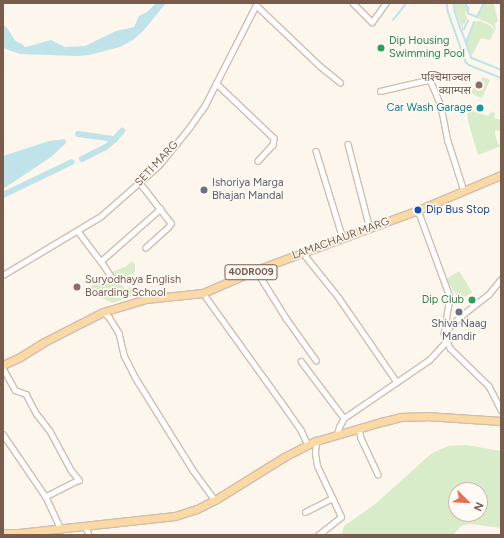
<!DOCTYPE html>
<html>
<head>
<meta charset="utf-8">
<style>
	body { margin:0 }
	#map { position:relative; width:504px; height:538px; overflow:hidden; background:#fdf6ec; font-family:Figtree,"Noto Sans Devanagari",sans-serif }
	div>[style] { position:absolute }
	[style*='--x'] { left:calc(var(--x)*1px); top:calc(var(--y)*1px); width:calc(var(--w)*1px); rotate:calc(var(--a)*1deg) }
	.green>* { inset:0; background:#d8ecc9; transform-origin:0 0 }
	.water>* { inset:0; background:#bfe3e8 }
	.stream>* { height:1.5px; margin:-0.75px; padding:0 0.75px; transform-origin:0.75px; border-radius:0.75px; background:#bfe3e8 }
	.canal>* { height:6px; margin:-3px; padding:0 3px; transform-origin:3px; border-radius:3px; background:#bfe3e8 }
	.river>* { height:10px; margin:-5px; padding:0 5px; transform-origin:5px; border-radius:5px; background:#bfe3e8 }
	.roads { filter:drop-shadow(1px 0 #d1beb0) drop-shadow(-1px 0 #d1beb0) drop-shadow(0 1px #d1beb0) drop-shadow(0 -1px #d1beb0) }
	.minor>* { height:4.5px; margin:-2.25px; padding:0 2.25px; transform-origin:2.25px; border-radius:2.25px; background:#fff }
	.primary>* { height:7px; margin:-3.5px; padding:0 3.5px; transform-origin:3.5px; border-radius:3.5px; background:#fbd9a5 }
	.dots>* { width:11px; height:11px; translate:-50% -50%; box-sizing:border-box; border:2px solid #fffaf3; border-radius:50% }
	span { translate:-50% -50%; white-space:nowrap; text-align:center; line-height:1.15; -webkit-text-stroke:3px #fffaf3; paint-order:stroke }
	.shield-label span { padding:1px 3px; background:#fffaf3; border:1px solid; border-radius:3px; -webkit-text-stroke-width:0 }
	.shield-label { font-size:10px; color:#7a5c4d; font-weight:700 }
	.leisure-label { font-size:11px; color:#27864d }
	.left { translate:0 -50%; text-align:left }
	.right { translate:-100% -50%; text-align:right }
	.education-label { font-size:11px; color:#785e54 }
	.culture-label { font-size:11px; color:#0d838f }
	.street-label { font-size:11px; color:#7a5c4d }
	.worship-label { font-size:11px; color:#5b616d }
	.transit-label { font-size:11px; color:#164399 }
	.frame { position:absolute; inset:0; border:4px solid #7a5c4d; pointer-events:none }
	.north { position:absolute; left:448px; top:482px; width:40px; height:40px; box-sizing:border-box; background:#fffaf3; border:1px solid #cabbb1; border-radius:50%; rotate:114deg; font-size:11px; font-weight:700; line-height:16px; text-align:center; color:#7a5c4d }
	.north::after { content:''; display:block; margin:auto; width:14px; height:18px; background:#e76f51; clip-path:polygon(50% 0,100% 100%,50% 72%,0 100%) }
</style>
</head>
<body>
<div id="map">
	<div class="green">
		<div style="clip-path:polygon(455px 3px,464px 3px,468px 10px,465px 13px,467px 18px,465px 24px,463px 23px,463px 30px,455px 10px)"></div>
		<div style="clip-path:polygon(485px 3px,493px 3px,494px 5px,498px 21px,495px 24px,496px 30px,490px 24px,477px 18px)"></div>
		<div style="clip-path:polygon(480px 21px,489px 25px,495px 30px,490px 40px,481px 38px,472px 55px,466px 43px,474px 22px)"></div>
		<div style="clip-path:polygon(483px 77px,490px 80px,482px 98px,476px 96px,471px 92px)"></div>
		<div style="clip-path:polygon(467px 109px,488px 116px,491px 112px,495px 113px,494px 118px,501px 120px,501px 131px,495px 130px,495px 134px,498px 144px,501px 146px,478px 155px,468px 121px)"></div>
		<div style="clip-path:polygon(132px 261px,135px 264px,135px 272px,124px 278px,122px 285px,125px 289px,130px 287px,138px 294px,113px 303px,100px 297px,91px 287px,97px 278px,106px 278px,112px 272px,125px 267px)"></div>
		<div style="left:459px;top:271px;width:25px;height:15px;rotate:58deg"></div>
		<div style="clip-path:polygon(evenodd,466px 445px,501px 451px,501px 528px,471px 524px,461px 526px,453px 535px,334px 535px,342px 533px,344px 526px,374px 505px,432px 453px,448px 446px,466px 445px,456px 490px,480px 490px,480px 514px,456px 514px,456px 490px)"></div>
	</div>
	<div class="water">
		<div style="clip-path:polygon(156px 3px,166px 3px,144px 30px,133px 40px,120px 47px,89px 55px,78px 56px,20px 54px,3px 48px,3px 35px,8px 41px,19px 46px,26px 47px,51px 40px,65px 47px,85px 46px,116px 31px,134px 27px,139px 16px,147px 12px)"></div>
		<div style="clip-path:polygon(65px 139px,66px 143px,51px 157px,3px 189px,3px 156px,49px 141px)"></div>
	</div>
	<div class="stream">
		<div style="--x:447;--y:3;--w:8;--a:83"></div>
		<div style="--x:448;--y:11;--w:54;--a:70.6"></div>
		<div style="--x:466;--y:62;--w:4;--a:45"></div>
		<div style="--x:469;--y:65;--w:35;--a:22"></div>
		<div style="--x:454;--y:3;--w:8;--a:83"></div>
		<div style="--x:455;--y:11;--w:20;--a:72"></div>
		<div style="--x:461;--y:30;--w:3;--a:-18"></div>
		<div style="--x:464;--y:29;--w:9;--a:-63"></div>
		<div style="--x:465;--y:3;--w:7;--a:56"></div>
		<div style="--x:469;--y:9;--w:4;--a:104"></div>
		<div style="--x:468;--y:13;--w:10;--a:24"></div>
		<div style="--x:477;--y:17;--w:16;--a:-63"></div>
		<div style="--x:393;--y:20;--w:22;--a:-51"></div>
		<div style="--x:462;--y:31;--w:29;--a:70"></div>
		<div style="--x:472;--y:58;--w:31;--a:22"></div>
		<div style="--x:466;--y:43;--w:22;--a:-69"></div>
	</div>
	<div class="canal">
		<div style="--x:78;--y:134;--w:37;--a:8"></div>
		<div style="--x:115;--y:139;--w:11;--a:-49"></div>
		<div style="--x:82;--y:159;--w:27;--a:-27"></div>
		<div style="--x:106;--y:147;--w:12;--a:-42"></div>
		<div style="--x:3;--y:195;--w:76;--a:-25.6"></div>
	</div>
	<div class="river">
		<div style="--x:3;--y:31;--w:17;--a:57"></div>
		<div style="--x:12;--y:45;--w:8;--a:23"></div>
	</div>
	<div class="roads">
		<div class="minor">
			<div style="--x:353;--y:3;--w:27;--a:45"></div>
			<div style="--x:372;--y:22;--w:24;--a:-54"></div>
			<div style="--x:256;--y:5;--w:88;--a:43.6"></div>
			<div style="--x:320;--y:66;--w:26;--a:39"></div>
			<div style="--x:216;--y:83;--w:80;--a:43.5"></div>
			<div style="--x:274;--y:138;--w:7;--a:98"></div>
			<div style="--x:273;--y:145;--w:22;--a:133"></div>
			<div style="--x:380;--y:91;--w:35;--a:-13"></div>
			<div style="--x:414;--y:83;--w:15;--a:-11"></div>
			<div style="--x:429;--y:80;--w:3;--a:45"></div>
			<div style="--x:431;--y:82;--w:26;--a:67"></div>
			<div style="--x:441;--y:106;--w:36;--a:79"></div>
			<div style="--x:448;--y:141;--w:52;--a:72.3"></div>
			<div style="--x:348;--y:144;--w:88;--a:75.5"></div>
			<div style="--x:316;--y:151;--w:92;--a:72.9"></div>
			<div style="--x:140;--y:183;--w:51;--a:52.2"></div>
			<div style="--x:171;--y:223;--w:4;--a:117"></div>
			<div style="--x:169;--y:227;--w:31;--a:138"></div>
			<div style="--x:418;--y:210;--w:93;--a:69.8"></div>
			<div style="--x:450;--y:297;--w:36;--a:99"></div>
			<div style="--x:444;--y:333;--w:16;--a:68"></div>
			<div style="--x:450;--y:348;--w:54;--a:44.3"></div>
			<div style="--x:489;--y:386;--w:27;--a:63"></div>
			<div style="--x:78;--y:231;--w:38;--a:53"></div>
			<div style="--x:101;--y:261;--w:20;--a:57"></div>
			<div style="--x:303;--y:253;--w:58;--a:51.3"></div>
			<div style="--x:339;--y:298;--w:102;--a:55.4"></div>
			<div style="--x:101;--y:261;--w:79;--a:-41.4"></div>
			<div style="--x:256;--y:270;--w:57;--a:58"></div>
			<div style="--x:286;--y:318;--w:52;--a:54.5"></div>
			<div style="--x:3;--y:275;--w:114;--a:-31"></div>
			<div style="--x:101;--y:216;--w:77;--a:-41.3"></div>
			<div style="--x:159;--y:165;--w:48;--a:-51"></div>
			<div style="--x:189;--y:128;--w:28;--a:-55"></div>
			<div style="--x:205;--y:105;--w:114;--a:-63"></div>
			<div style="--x:203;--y:293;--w:144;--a:54.3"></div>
			<div style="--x:287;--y:410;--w:24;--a:55"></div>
			<div style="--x:301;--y:430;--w:17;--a:65"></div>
			<div style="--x:103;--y:312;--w:8;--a:40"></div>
			<div style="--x:109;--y:317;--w:19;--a:58"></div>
			<div style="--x:119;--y:333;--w:23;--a:77"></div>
			<div style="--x:124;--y:355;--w:25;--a:63"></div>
			<div style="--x:135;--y:377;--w:110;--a:58.1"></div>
			<div style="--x:193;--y:470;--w:37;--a:54"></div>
			<div style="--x:444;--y:332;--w:25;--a:-43"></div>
			<div style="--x:462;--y:315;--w:33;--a:-38"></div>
			<div style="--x:488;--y:295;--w:21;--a:-51"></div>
			<div style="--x:301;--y:361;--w:71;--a:53"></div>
			<div style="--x:3;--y:368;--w:25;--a:61"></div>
			<div style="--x:15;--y:390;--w:12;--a:20"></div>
			<div style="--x:26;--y:394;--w:21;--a:62"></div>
			<div style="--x:36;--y:413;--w:23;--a:52"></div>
			<div style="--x:50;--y:431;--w:44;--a:61.7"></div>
			<div style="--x:71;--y:470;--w:13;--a:51"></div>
			<div style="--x:79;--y:480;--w:37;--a:153"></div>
			<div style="--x:359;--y:428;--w:10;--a:79"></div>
			<div style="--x:361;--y:438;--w:40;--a:65"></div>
			<div style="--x:3;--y:434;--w:76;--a:55.7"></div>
			<div style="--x:46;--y:497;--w:33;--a:65"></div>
			<div style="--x:337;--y:434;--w:7;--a:-74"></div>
			<div style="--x:339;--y:427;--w:10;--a:-61"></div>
			<div style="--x:344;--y:418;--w:103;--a:-34.3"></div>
			<div style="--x:429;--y:360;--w:26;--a:-47"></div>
			<div style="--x:305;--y:512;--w:30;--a:-27"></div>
			<div style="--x:332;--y:498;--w:35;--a:-115"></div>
			<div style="--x:317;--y:466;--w:13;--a:-99"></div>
			<div style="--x:315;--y:453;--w:12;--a:-85"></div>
			<div style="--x:85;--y:525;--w:11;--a:68"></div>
			<div style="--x:318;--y:535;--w:29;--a:-38"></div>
			<div style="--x:341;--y:517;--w:21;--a:-115"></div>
		</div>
		<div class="primary">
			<div style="--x:3;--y:365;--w:19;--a:-25"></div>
			<div style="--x:20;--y:357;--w:28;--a:-32"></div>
			<div style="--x:44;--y:342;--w:66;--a:-27"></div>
			<div style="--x:103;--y:312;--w:45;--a:-16.8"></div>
			<div style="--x:146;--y:299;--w:57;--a:-6"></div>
			<div style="--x:203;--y:293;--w:58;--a:-23.5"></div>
			<div style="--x:256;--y:270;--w:173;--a:-20.3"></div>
			<div style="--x:418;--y:210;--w:90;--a:-22.9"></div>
			<div style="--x:3;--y:533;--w:16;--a:0"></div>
			<div style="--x:19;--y:533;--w:157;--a:-6.2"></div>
			<div style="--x:175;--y:516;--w:23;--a:-18"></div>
			<div style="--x:197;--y:509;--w:20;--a:-27"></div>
			<div style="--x:215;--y:500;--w:81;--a:-31.9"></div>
			<div style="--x:284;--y:457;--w:36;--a:-27"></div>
			<div style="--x:316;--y:441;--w:68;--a:-16.3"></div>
			<div style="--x:381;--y:422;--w:21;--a:-14"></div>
			<div style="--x:401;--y:417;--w:25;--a:-2"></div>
			<div style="--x:426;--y:416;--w:75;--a:3.8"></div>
		</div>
	</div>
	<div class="dots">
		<div style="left:381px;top:48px;background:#2e9e5b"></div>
		<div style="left:479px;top:85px;background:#8d6e63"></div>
		<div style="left:480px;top:108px;background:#0f9aa8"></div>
		<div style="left:204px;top:190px;background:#6b7280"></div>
		<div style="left:418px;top:210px;background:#1a4fb4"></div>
		<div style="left:77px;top:287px;background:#8d6e63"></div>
		<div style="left:472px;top:300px;background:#2e9e5b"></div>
		<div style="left:459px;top:312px;background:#6b7280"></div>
	</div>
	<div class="shield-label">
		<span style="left:251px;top:272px">40DR009</span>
	</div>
	<div class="leisure-label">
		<span class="left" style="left:389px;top:48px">Dip Housing<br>Swimming Pool</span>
		<span class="right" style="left:464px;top:300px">Dip Club</span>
	</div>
	<div class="education-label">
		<span class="right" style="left:471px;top:85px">पश्‍चिमाञ्‍चल<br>क्याम्पस</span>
		<span class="left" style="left:85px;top:287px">Suryodhaya English<br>Boarding School</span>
	</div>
	<div class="culture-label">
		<span class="right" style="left:472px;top:108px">Car Wash Garage</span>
	</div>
	<div class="street-label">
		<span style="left:157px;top:164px;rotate:-47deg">SETI MARG</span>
		<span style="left:341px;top:239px;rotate:-20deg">LAMACHAUR MARG</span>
	</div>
	<div class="worship-label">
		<span class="left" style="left:212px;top:190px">Ishoriya Marga<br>Bhajan Mandal</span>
		<span style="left:459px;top:331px">Shiva Naag<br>Mandir</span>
	</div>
	<div class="transit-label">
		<span class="left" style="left:426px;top:210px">Dip Bus Stop</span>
	</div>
	<div class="frame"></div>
	<div class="north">N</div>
</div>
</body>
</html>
